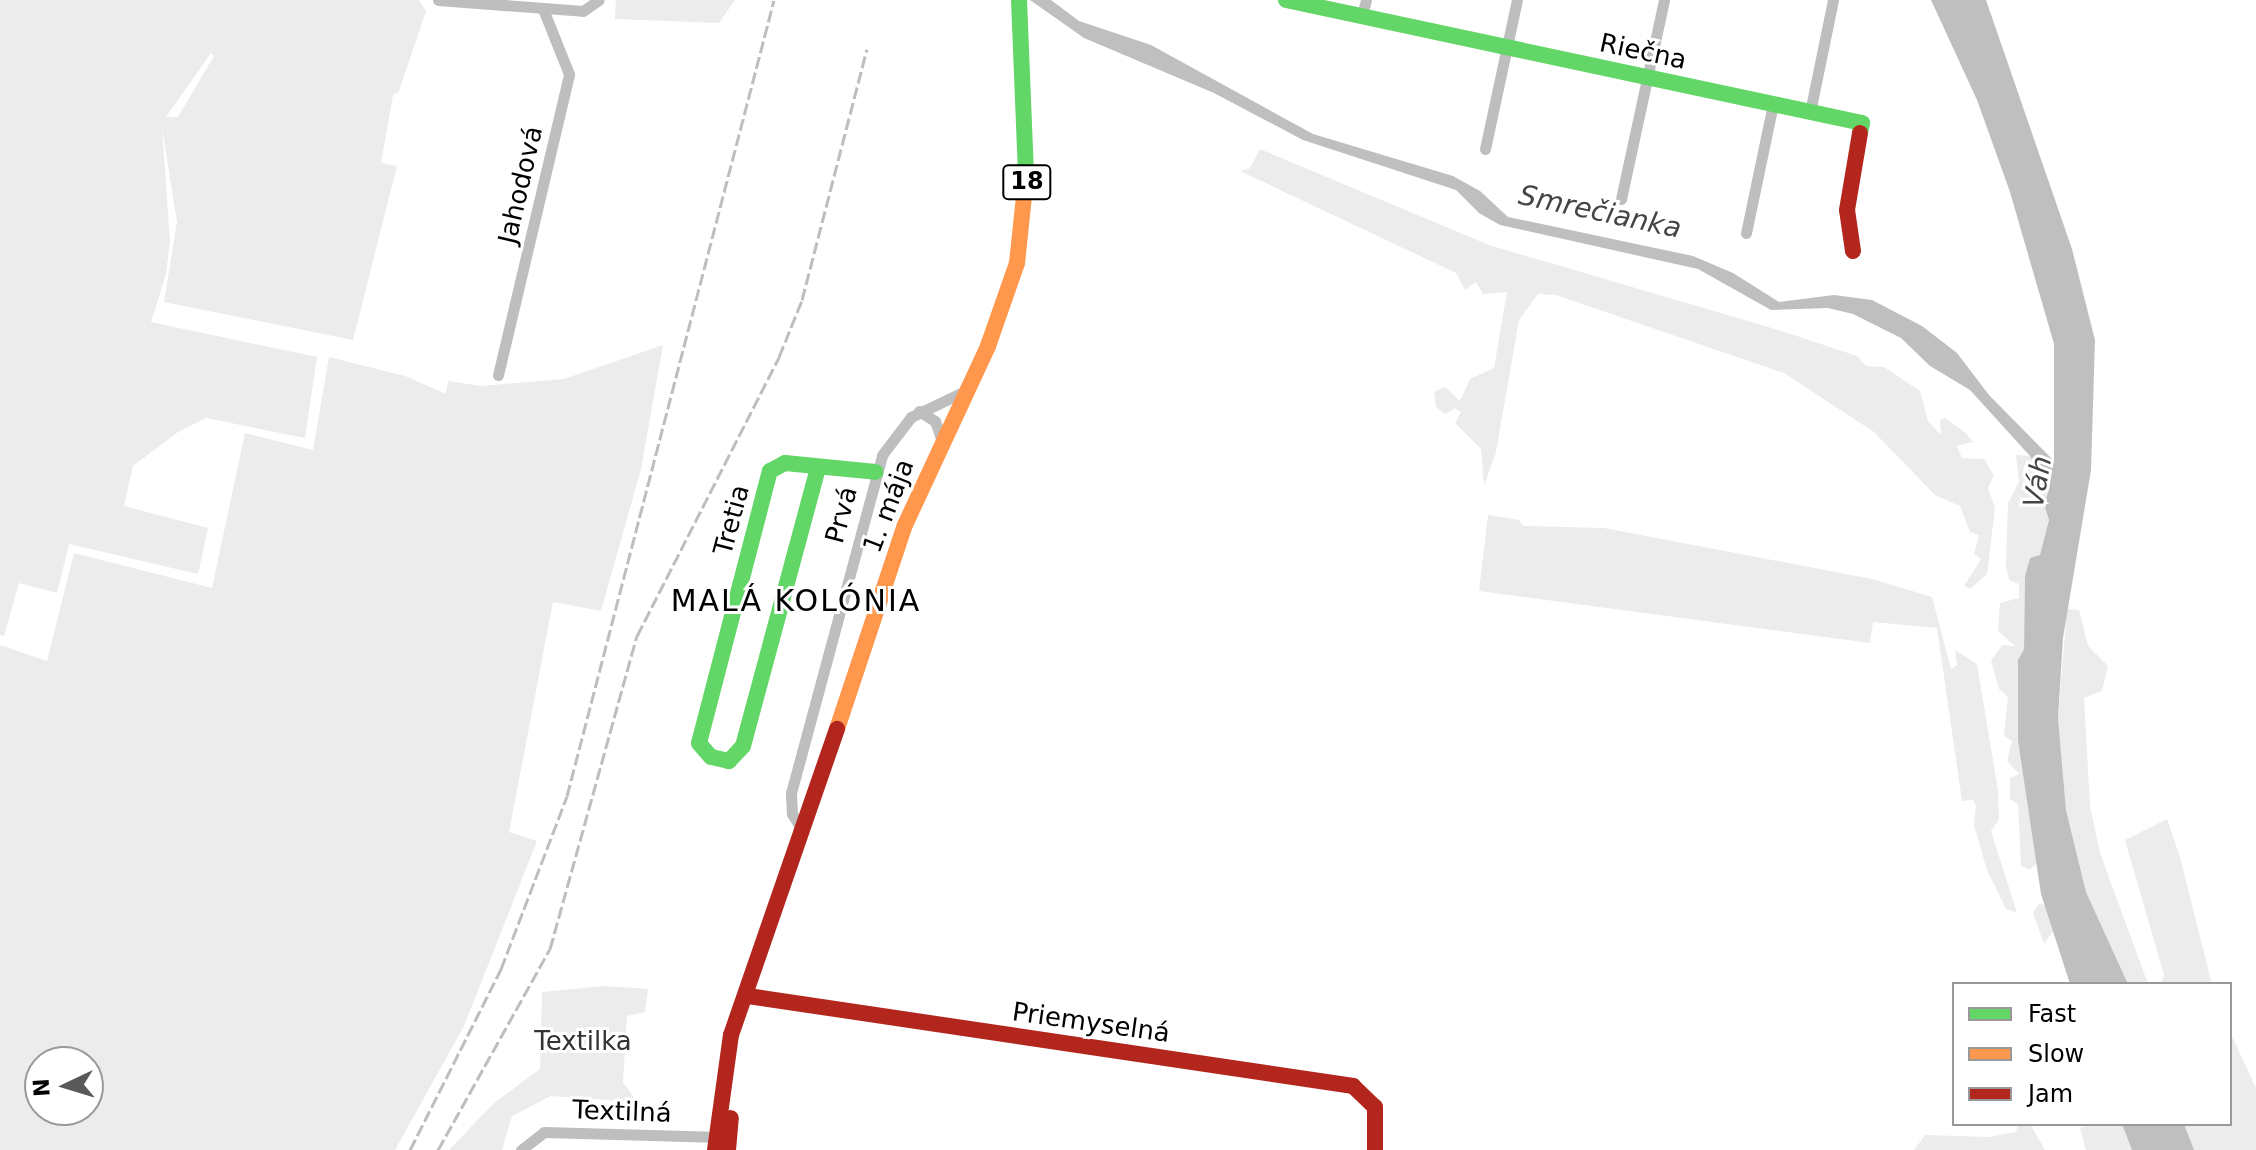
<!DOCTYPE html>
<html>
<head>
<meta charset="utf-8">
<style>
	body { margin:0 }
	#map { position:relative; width:2256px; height:1150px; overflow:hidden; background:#fff; font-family:"DejaVu Sans",sans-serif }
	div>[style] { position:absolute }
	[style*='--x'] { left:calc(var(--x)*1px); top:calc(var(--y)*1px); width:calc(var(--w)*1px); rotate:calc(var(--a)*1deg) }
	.green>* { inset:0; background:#ececec }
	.water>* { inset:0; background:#bfbfbf }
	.street>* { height:11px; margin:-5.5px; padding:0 5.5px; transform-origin:5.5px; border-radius:5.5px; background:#bebebe }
	.fast>* { height:16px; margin:-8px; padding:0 8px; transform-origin:8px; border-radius:8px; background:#63d668 }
	.slow>* { height:16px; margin:-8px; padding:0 8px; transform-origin:8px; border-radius:8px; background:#ff974d }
	.jam>* { height:16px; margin:-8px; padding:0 8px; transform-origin:8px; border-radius:8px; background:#b3261e }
	.rail>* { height:3px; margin-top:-1.5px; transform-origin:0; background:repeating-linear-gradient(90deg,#bebebe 0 12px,transparent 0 16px) }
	span { translate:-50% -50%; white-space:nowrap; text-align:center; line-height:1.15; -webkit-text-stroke:6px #fff; paint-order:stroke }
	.shield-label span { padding:2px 6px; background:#fff; border:2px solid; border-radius:6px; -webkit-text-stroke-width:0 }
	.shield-label { font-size:24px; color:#000; font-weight:700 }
	.street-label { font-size:26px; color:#000 }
	.park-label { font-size:26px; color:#333 }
	.water-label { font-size:28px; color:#444; font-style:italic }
	.quarter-label { font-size:30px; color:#000; letter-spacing:2px }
	.legend { position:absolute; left:1952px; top:982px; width:280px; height:144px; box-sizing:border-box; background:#fff; border:2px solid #999; margin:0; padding:10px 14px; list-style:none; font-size:24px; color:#000 }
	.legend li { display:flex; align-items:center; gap:16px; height:40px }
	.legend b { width:40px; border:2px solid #999 }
	.north { position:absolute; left:24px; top:1046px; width:80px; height:80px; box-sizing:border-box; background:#fff; border:2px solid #999; border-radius:50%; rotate:266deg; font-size:22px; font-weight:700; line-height:32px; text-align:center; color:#000 }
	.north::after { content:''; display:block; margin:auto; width:28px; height:36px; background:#595959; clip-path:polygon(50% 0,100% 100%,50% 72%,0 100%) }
</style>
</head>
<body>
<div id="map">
	<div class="green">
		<div style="clip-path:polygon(evenodd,0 0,419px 0,426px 11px,399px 91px,393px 95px,381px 163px,397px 166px,353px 340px,164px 302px,177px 222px,162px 128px,170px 241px,166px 274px,151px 322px,317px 357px,305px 438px,206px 418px,178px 432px,133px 466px,124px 506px,208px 528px,198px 574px,69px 544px,57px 593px,19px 583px,4px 636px,0 635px,0 0,211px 53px,214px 56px,178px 117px,166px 117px,211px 53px)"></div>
		<div style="clip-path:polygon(616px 0,735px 0,719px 23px,615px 19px)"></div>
		<div style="clip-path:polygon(1260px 149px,1489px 245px,1785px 332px,1857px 356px,1866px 366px,1884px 367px,1920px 391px,1928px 421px,1941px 435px,1940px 420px,1945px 418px,1966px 433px,1973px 442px,1957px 446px,1962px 458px,1984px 459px,1994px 475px,1988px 488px,1995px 508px,1987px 574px,1970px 589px,1964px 586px,1981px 559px,1974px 554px,1979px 535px,1970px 532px,1960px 506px,1935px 495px,1874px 432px,1784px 373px,1556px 295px,1538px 294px,1519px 320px,1496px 452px,1484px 486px,1481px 449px,1455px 423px,1461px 412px,1455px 408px,1445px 414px,1436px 407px,1434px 392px,1445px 387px,1460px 401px,1470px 379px,1494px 368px,1507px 292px,1483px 294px,1476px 282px,1465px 290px,1456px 273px,1240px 171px,1250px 168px)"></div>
		<div style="clip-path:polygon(evenodd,663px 345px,641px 469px,601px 611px,553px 602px,509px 832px,537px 841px,464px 1026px,395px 1150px,0 1150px,0 645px,47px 661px,74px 553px,212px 588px,245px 433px,313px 450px,329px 357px,405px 376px,446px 394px,448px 381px,481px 386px,564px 379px,663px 345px,40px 1062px,88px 1062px,88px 1110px,40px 1110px,40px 1062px)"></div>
		<div style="clip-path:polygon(2016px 455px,2030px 456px,2050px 490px,2044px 504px,2049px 520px,2040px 556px,2030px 558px,2025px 576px,2024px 649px,2018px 660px,2018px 741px,2038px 862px,2030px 870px,2021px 866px,2018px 804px,2010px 799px,2010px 778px,2019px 774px,2007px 761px,2012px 741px,2004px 736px,2008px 697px,1999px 689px,1991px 661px,2002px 645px,2015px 646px,1998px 631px,2000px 603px,2019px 598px,2019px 584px,2009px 580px,2006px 565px,2008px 503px,2019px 482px)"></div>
		<div style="clip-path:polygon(1488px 515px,1519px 520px,1523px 526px,1604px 528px,1872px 579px,1932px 597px,1951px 669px,1957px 665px,1955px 650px,1977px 664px,1998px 790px,1999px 819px,1991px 831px,2017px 913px,2006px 909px,1987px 870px,1974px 825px,1976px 806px,1973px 800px,1962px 801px,1937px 628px,1873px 622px,1870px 643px,1479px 591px)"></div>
		<div style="clip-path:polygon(2067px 609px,2079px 610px,2088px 646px,2108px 666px,2102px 691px,2084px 698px,2090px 806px,2100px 853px,2148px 984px,2128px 984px,2086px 892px,2066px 810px,2058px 718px)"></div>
		<div style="clip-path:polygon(2167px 819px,2180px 857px,2212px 984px,2161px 984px,2164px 975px,2125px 840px)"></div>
		<div style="clip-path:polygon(2039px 904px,2047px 905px,2055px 929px,2044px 944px,2033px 913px)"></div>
		<div style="clip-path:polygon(605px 986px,648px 989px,645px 1012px,627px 1016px,623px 1082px,637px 1102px,551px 1096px,512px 1116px,502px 1150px,449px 1150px,494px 1103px,540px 1069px,542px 992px)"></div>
		<div style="clip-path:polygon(2230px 1032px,2256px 1088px,2256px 1150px,2194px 1150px,2184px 1124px,2230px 1124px)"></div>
		<div style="clip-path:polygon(2018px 1124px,2030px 1124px,2045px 1150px,1914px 1150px,1925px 1135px,1989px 1137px,2016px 1132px)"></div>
		<div style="clip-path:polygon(2091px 1124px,2122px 1124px,2132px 1150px,2086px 1150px,2080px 1128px)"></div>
	</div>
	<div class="water">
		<div style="clip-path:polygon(1030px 0,1051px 0,1079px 21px,1151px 45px,1313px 134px,1453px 176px,1480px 191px,1508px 217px,1693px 256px,1733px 273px,1779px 302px,1834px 295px,1872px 300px,1922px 326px,1957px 353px,1989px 395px,2054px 461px,2054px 344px,2010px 192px,1977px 100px,1931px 0,1986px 0,2072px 249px,2095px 340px,2091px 470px,2063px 638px,2058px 718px,2066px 810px,2086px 892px,2128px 984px,2070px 984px,2041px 894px,2018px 741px,2018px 660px,2024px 649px,2025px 576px,2030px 558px,2040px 555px,2049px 520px,2044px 504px,2049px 490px,2030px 456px,1970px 390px,1930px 366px,1901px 338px,1853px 314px,1828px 308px,1771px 310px,1698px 269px,1500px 225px,1479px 213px,1456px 190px,1303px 140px,1214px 93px,1084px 38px)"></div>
		<div style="clip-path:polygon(2122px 1124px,2184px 1124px,2194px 1150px,2132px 1150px)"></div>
	</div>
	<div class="street">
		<div style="--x:438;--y:0;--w:145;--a:4.3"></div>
		<div style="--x:583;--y:11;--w:19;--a:-35"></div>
		<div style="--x:1362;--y:16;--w:16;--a:-76"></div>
		<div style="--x:1810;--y:112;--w:114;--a:-78.4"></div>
		<div style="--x:1485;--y:149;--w:152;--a:-77.9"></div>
		<div style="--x:1621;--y:199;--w:204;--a:-77.8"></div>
		<div style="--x:1746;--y:233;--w:132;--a:-78.2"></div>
		<div style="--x:498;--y:375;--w:309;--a:-76.7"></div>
		<div style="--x:569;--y:74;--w:70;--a:-111.8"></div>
		<div style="--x:919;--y:411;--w:19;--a:32"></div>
		<div style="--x:935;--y:421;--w:18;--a:71"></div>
		<div style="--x:803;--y:832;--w:21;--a:-121"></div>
		<div style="--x:792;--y:814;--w:21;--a:-93"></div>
		<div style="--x:791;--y:793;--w:350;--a:-74.9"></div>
		<div style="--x:882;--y:455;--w:48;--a:-52.7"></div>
		<div style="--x:911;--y:417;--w:62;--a:-25.7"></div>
		<div style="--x:521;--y:1150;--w:29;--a:-38"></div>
		<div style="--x:544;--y:1132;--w:177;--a:1.6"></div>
	</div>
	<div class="fast">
		<div style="--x:1019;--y:0;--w:177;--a:87.7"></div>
		<div style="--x:1286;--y:0;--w:589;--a:12.05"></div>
		<div style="--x:1862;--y:123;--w:10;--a:101"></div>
		<div style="--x:818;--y:468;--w:288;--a:105.1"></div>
		<div style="--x:743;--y:746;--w:21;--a:133"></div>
		<div style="--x:729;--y:761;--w:18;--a:-167"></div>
		<div style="--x:711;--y:757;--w:18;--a:-131"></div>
		<div style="--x:699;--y:743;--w:281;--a:-75.4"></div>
		<div style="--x:770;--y:471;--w:17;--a:-28"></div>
		<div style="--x:785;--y:463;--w:91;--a:5.6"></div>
	</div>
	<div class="slow">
		<div style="--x:837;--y:729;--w:215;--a:-71.6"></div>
		<div style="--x:905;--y:525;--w:197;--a:-65.1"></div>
		<div style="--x:988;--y:346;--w:88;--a:-70.7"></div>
		<div style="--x:1017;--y:263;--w:86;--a:-84"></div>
	</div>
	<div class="jam">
		<div style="--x:1853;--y:251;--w:41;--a:-98.3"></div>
		<div style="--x:1847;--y:210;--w:78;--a:-80.4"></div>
		<div style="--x:748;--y:996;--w:612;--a:8.46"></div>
		<div style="--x:1353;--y:1086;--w:30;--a:44"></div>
		<div style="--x:1375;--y:1107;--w:43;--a:90"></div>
		<div style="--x:715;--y:1150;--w:116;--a:-82.1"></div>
		<div style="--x:731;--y:1035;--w:324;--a:-70.9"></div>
		<div style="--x:728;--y:1150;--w:32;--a:-85"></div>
	</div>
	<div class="rail">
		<div style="--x:410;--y:1150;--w:203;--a:-63.3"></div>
		<div style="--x:501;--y:969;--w:185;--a:-69.1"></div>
		<div style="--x:567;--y:796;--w:822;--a:-75.42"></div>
		<div style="--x:438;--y:1150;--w:230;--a:-60.9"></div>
		<div style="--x:550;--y:949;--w:325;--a:-74.5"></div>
		<div style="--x:637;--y:636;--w:313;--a:-63"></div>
		<div style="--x:779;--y:357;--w:61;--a:-68"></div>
		<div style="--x:802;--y:300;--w:259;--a:-75.5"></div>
	</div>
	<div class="shield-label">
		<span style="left:1027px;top:182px">18</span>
	</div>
	<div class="street-label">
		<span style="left:1643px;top:52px;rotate:12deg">Riečna</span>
		<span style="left:521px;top:185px;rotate:-77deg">Jahodová</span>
		<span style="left:889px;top:506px;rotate:-69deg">1. mája</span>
		<span style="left:842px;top:515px;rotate:-75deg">Prvá</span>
		<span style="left:732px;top:520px;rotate:-75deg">Tretia</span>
		<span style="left:1091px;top:1023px;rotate:8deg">Priemyselná</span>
		<span style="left:622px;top:1112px;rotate:2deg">Textilná</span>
	</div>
	<div class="park-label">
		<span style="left:583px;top:1042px">Textilka</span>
	</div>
	<div class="water-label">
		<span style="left:1600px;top:212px;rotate:12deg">Smrečianka</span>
		<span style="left:2038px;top:482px;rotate:-80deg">Váh</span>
	</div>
	<div class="quarter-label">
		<span style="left:796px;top:601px">MALÁ KOLÓNIA</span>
	</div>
	<ul class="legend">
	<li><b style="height:10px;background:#63d668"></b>Fast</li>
	<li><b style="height:10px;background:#ff974d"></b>Slow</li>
	<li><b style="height:10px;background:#b3261e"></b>Jam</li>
	</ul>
	<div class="north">N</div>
</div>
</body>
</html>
